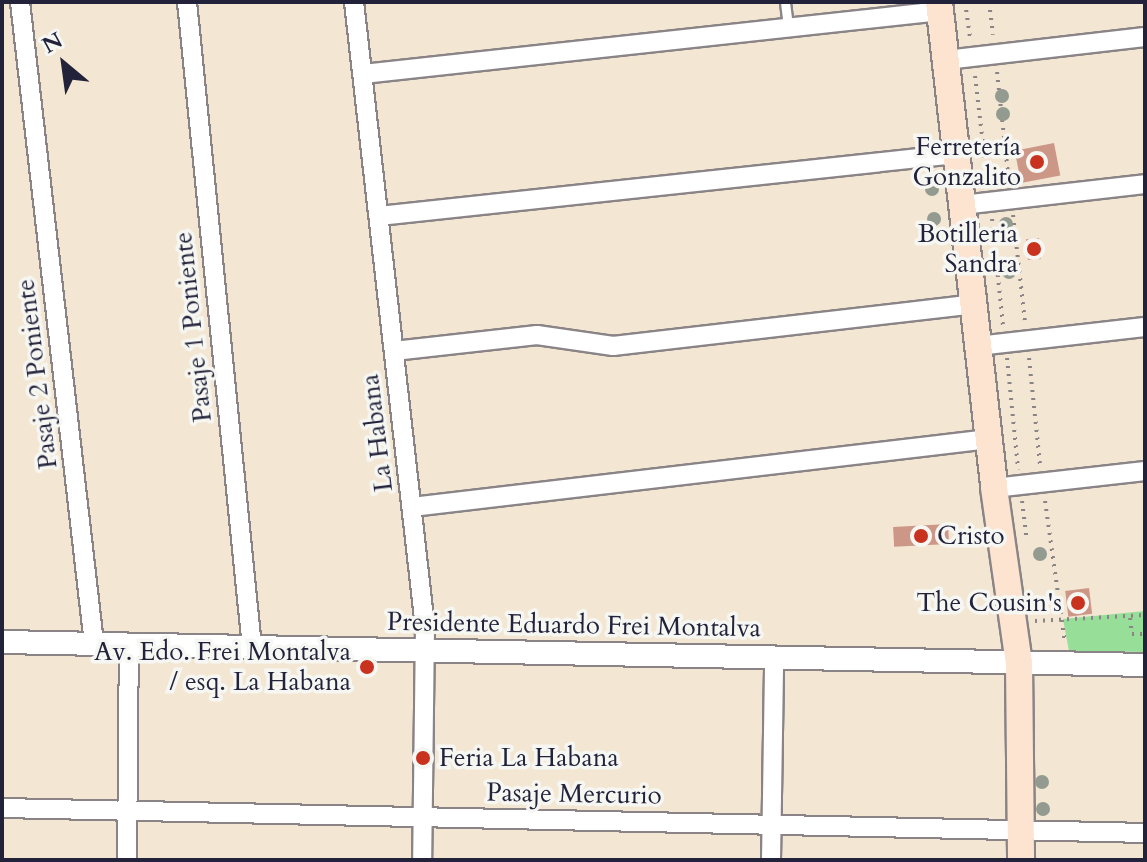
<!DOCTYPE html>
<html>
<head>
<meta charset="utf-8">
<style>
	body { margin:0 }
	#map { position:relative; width:1147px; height:862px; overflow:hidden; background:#f3e7d3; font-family:Cardo,serif }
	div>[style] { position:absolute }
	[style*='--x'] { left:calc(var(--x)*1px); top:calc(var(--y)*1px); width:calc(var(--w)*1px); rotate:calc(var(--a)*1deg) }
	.green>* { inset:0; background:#97df99 }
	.building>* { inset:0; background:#cd9787; transform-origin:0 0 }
	.path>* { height:4px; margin-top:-2px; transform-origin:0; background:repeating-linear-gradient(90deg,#8a8487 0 2px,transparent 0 8px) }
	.roads { filter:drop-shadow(2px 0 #8a8487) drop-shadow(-2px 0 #8a8487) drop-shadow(0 2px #8a8487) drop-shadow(0 -2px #8a8487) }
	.service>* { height:9px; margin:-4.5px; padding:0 4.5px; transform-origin:4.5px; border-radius:4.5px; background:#fff }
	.minor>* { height:18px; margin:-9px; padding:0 9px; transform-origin:9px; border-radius:9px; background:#fff }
	.tertiary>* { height:22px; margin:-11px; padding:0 11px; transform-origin:11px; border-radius:11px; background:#fff }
	.secondary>* { height:26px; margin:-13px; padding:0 13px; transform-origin:13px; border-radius:13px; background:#fde4d1 }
	.trees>* { width:14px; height:14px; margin:-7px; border-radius:50%; background:#939a8f }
	.dots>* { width:22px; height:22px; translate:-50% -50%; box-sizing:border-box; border:4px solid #f6f6f2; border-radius:50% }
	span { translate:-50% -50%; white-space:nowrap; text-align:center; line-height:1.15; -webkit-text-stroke:7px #f6f6f2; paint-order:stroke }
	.poi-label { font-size:26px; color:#22223b }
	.right { translate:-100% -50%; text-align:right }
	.left { translate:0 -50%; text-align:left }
	.street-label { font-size:26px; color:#22223b }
	.frame { position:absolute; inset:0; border:4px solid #22223b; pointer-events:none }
	.north { position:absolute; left:24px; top:24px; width:80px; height:80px; -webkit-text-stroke:6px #f6f6f2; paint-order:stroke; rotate:331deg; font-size:22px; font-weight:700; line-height:32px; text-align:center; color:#22223b }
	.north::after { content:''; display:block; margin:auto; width:28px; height:36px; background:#22223b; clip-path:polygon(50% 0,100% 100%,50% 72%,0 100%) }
</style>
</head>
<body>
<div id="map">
	<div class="green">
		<div style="clip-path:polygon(1145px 611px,1145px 652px,1069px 651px,1063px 619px)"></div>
	</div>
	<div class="building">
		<div style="left:1054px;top:143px;width:33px;height:40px;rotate:79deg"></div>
		<div style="left:1039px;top:238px;width:21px;height:13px;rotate:85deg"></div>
		<div style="left:948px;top:524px;width:20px;height:55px;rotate:87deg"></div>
		<div style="left:1089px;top:588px;width:26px;height:24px;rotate:83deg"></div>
	</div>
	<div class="path">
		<div style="--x:965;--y:2;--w:37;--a:82"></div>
		<div style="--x:989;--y:2;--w:33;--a:83"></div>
		<div style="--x:997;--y:72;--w:112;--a:83.8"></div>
		<div style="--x:975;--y:76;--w:111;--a:83.3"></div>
		<div style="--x:1013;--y:215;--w:108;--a:83.6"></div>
		<div style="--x:992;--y:219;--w:107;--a:84.1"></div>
		<div style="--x:1007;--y:358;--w:112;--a:84.3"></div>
		<div style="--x:1029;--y:358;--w:108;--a:84.1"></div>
		<div style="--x:1022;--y:501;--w:35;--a:83"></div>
		<div style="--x:1045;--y:501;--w:143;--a:82"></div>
		<div style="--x:1130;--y:618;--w:16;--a:83"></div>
		<div style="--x:1132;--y:634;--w:13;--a:0"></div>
		<div style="--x:1035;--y:621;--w:110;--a:-3.1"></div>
	</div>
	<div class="roads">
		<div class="service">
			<div style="--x:785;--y:2;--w:26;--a:83"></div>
		</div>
		<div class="minor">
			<div style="--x:20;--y:2;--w:646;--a:83.42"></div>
			<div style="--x:187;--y:2;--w:648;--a:84.25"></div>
			<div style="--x:354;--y:2;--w:629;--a:83.52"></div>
			<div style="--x:425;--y:627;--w:233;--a:90.7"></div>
			<div style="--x:946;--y:60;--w:200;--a:-6.6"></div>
			<div style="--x:363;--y:74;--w:581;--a:-6.22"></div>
			<div style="--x:962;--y:205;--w:184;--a:-6.5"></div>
			<div style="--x:379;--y:216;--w:580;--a:-6.13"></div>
			<div style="--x:978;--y:346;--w:168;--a:-6.5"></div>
			<div style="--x:394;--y:351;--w:144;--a:-6.4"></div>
			<div style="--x:537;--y:335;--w:77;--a:8.2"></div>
			<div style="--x:613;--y:346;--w:363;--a:-6.6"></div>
			<div style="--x:994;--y:488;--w:152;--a:-6.4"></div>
			<div style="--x:412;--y:507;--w:581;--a:-6.72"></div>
			<div style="--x:2;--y:808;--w:1143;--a:1.25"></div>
			<div style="--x:127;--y:860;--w:215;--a:-89.5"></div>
			<div style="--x:771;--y:860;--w:202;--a:-89.1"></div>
		</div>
		<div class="tertiary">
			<div style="--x:2;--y:642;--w:1143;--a:1.15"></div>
		</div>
		<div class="secondary">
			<div style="--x:939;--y:2;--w:489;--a:83.5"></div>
			<div style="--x:994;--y:488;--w:177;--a:81.9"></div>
			<div style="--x:1019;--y:663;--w:197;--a:89.4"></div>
		</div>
	</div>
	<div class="trees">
		<div style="left:1002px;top:96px"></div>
		<div style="left:1003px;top:114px"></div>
		<div style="left:932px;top:189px"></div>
		<div style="left:934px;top:219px"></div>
		<div style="left:1006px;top:224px"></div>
		<div style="left:1009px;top:272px"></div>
		<div style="left:1040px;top:554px"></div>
		<div style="left:1042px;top:782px"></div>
		<div style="left:1043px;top:809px"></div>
	</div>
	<div class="dots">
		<div style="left:1037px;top:162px;background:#c8321e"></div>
		<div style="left:1034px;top:249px;background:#c8321e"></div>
		<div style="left:921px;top:536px;background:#c8321e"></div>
		<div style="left:1078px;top:603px;background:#c8321e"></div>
		<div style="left:367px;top:667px;background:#c8321e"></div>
		<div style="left:423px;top:758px;background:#c8321e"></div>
	</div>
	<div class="poi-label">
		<span class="right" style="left:1021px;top:162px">Ferretería<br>Gonzalito</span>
		<span class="right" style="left:1018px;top:249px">Botilleria<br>Sandra</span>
		<span class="left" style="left:937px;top:536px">Cristo</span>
		<span class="right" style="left:1062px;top:603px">The Cousin's</span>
		<span class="right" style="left:351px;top:667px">Av. Edo. Frei Montalva<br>/ esq. La Habana</span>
		<span class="left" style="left:439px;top:758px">Feria La Habana</span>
	</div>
	<div class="street-label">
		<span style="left:193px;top:327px;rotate:-96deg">Pasaje 1 Poniente</span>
		<span style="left:37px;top:374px;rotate:-97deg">Pasaje 2 Poniente</span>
		<span style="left:377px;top:433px;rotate:-97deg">La Habana</span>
		<span style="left:574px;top:625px;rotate:1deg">Presidente Eduardo Frei Montalva</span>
		<span style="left:574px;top:794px;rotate:1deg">Pasaje Mercurio</span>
	</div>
	<div class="frame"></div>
	<div class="north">N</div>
</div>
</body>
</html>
